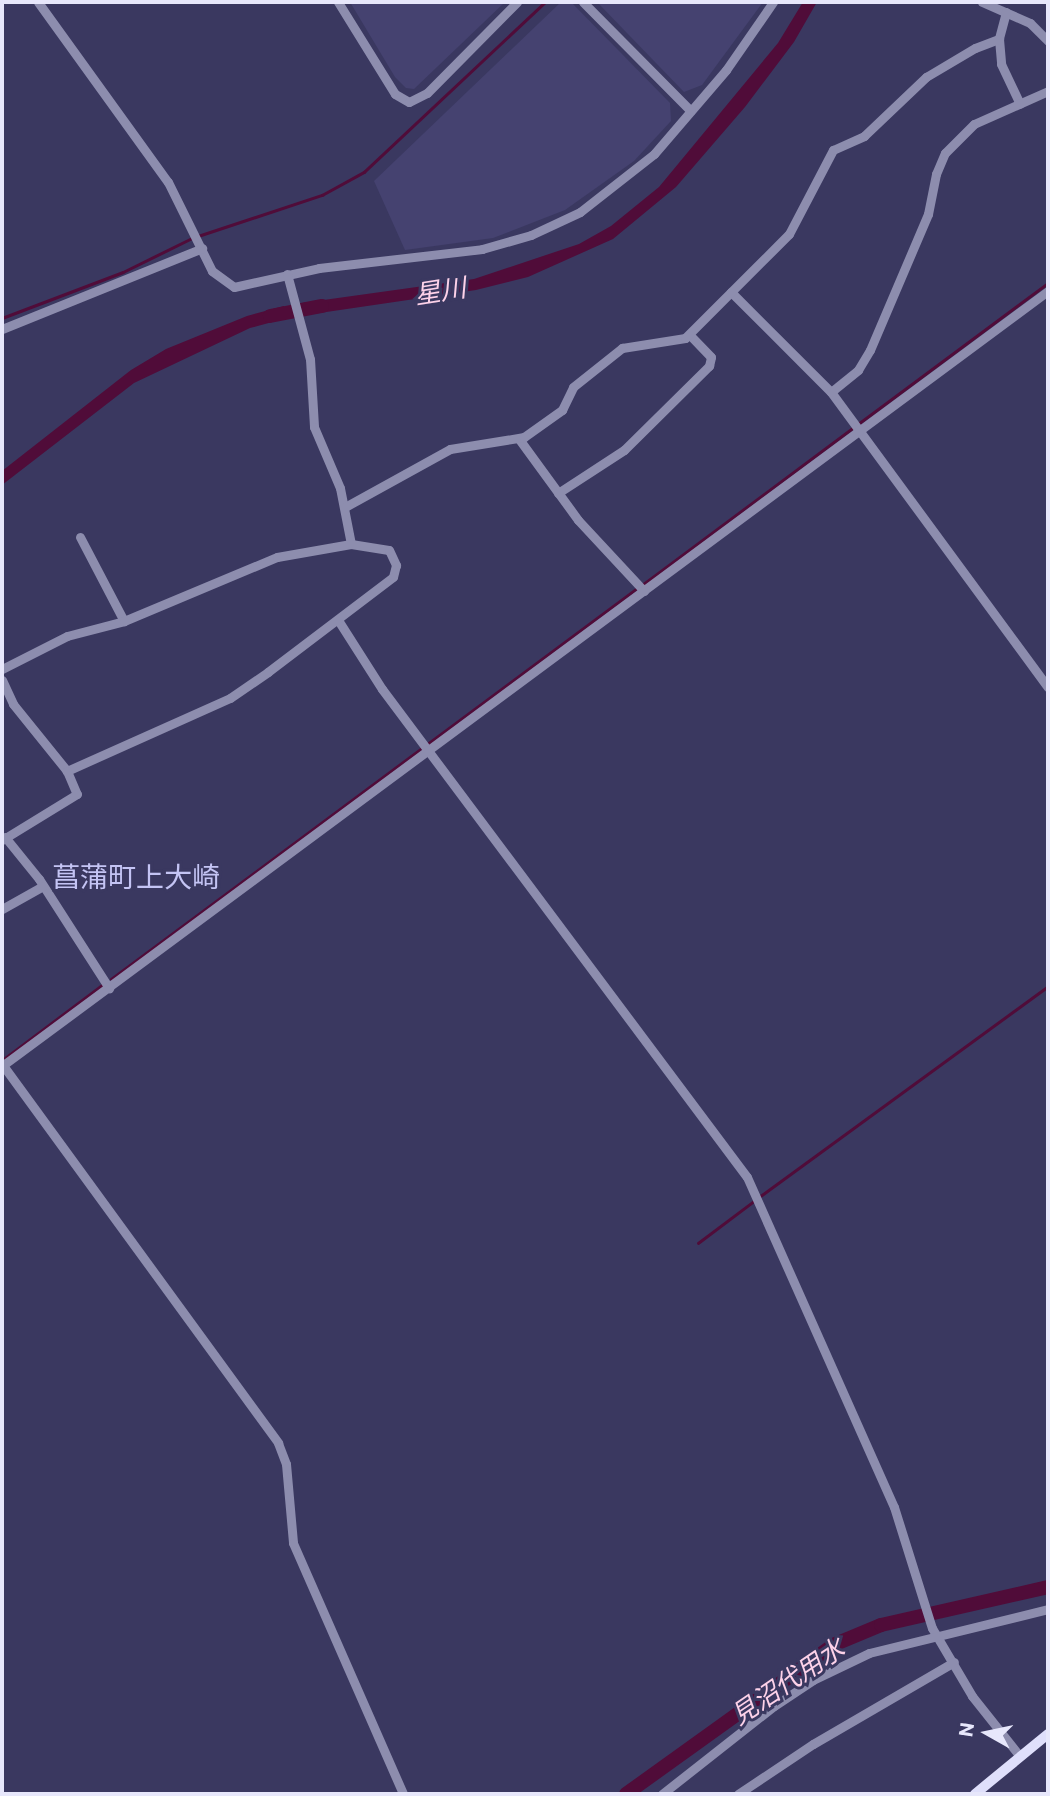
<!DOCTYPE html>
<html>
<head>
<meta charset="utf-8">
<style>
	body { margin:0 }
	#map { position:relative; width:1050px; height:1796px; overflow:hidden; background:#3a3860; font-family:Commissioner,"Noto Sans JP",sans-serif }
	div>[style] { position:absolute }
	[style*='--x'] { left:calc(var(--x)*1px); top:calc(var(--y)*1px); width:calc(var(--w)*1px); rotate:calc(var(--a)*1deg) }
	.built>* { inset:0; background:#454270 }
	.water>* { inset:0; background:#500c39 }
	.stream>* { height:2.5px; margin:-1.25px; padding:0 1.25px; transform-origin:1.25px; border-radius:1.25px; background:#500c39 }
	.river>* { height:14px; margin:-7px; padding:0 7px; transform-origin:7px; border-radius:7px; background:#500c39 }
	.minor>* { height:9px; margin:-4.5px; padding:0 4.5px; transform-origin:4.5px; border-radius:4.5px; background:#8d8dae }
	.major>* { height:10px; margin:-5px; padding:0 5px; transform-origin:5px; border-radius:5px; background:#dfdffb }
	span { translate:-50% -50%; white-space:nowrap; text-align:center; line-height:1.15; -webkit-text-stroke:6px #3a3860; paint-order:stroke }
	.water-label { font-size:26px; color:#fdd2e9; font-style:italic }
	.quarter-label { font-size:28px; color:#c4c4f4 }
	.frame { position:absolute; inset:0; border:4px solid #e7e7fb; pointer-events:none }
	.north { position:absolute; left:952px; top:1698px; width:70px; height:70px; -webkit-text-stroke:5px #3a3860; paint-order:stroke; rotate:279deg; font-size:19px; font-weight:700; line-height:28px; text-align:center; color:#e7e7fb }
	.north::after { content:''; display:block; margin:auto; width:24px; height:32px; background:#e7e7fb; clip-path:polygon(50% 0,100% 100%,50% 72%,0 100%) }
</style>
</head>
<body>
<div id="map">
	<div class="built">
		<div style="clip-path:polygon(350px 2px,505px 2px,414px 89px,406px 88px,395px 77px)"></div>
		<div style="clip-path:polygon(561px 2px,571px 2px,670px 103px,671px 121px,634px 161px,565px 210px,493px 238px,405px 250px,374px 181px)"></div>
		<div style="clip-path:polygon(597px 2px,763px 2px,702px 85px,684px 92px)"></div>
	</div>
	<div class="water">
		<div style="clip-path:polygon(803px 2px,817px 2px,794px 42px,745px 107px,676px 187px,613px 239px,528px 277px,476px 290px,306px 315px,302px 303px,474px 279px,579px 244px,611px 226px,659px 187px,778px 43px)"></div>
		<div style="clip-path:polygon(284px 306px,287px 318px,250px 328px,134px 383px,2px 485px,2px 471px,131px 370px,166px 349px,247px 316px)"></div>
	</div>
	<div class="stream">
		<div style="--x:198;--y:236;--w:131;--a:-18.3"></div>
		<div style="--x:322;--y:195;--w:48;--a:-28.7"></div>
		<div style="--x:364;--y:172;--w:248;--a:-43.2"></div>
		<div style="--x:2;--y:318;--w:129;--a:-20.8"></div>
		<div style="--x:123;--y:272;--w:77;--a:-26.2"></div>
		<div style="--x:858;--y:424;--w:237;--a:-36.6"></div>
		<div style="--x:642;--y:585;--w:263;--a:-36.7"></div>
		<div style="--x:111;--y:979;--w:654;--a:-36.61"></div>
		<div style="--x:5;--y:1058;--w:121;--a:-37"></div>
		<div style="--x:759;--y:1197;--w:358;--a:-36.1"></div>
		<div style="--x:698;--y:1243;--w:70;--a:-36.9"></div>
	</div>
	<div class="river">
		<div style="--x:270;--y:316;--w:53;--a:-10.9"></div>
		<div style="--x:626;--y:1794;--w:255;--a:-35.7"></div>
		<div style="--x:833;--y:1645;--w:52;--a:-22.6"></div>
		<div style="--x:881;--y:1625;--w:171;--a:-12.8"></div>
	</div>
	<div class="minor">
		<div style="--x:38;--y:2;--w:222;--a:54.2"></div>
		<div style="--x:168;--y:182;--w:99;--a:63.7"></div>
		<div style="--x:212;--y:271;--w:27;--a:36"></div>
		<div style="--x:234;--y:287;--w:87;--a:-12.6"></div>
		<div style="--x:319;--y:268;--w:164;--a:-6.6"></div>
		<div style="--x:482;--y:249;--w:51;--a:-15.9"></div>
		<div style="--x:531;--y:235;--w:54;--a:-25.1"></div>
		<div style="--x:580;--y:212;--w:94;--a:-38.1"></div>
		<div style="--x:654;--y:154;--w:111;--a:-49.4"></div>
		<div style="--x:726;--y:70;--w:83;--a:-55.3"></div>
		<div style="--x:338;--y:2;--w:108;--a:58.2"></div>
		<div style="--x:395;--y:94;--w:16;--a:30"></div>
		<div style="--x:409;--y:102;--w:20;--a:-27"></div>
		<div style="--x:427;--y:93;--w:128;--a:-45.3"></div>
		<div style="--x:583;--y:2;--w:153;--a:45.3"></div>
		<div style="--x:982;--y:2;--w:52;--a:23.6"></div>
		<div style="--x:1030;--y:23;--w:25;--a:45"></div>
		<div style="--x:1006;--y:12;--w:28;--a:105"></div>
		<div style="--x:999;--y:39;--w:25;--a:85"></div>
		<div style="--x:1001;--y:64;--w:44;--a:64.6"></div>
		<div style="--x:287;--y:274;--w:88;--a:74.9"></div>
		<div style="--x:310;--y:359;--w:68;--a:86.6"></div>
		<div style="--x:314;--y:427;--w:66;--a:66.9"></div>
		<div style="--x:340;--y:488;--w:57;--a:78.9"></div>
		<div style="--x:731;--y:292;--w:141;--a:45"></div>
		<div style="--x:831;--y:392;--w:366;--a:53.7"></div>
		<div style="--x:2;--y:329;--w:216;--a:-22"></div>
		<div style="--x:831;--y:392;--w:35;--a:-39"></div>
		<div style="--x:858;--y:370;--w:23;--a:-59"></div>
		<div style="--x:870;--y:350;--w:148;--a:-66.9"></div>
		<div style="--x:928;--y:214;--w:41;--a:-78.7"></div>
		<div style="--x:936;--y:174;--w:23;--a:-67"></div>
		<div style="--x:945;--y:153;--w:41;--a:-45"></div>
		<div style="--x:974;--y:124;--w:81;--a:-24"></div>
		<div style="--x:519;--y:439;--w:100;--a:53.9"></div>
		<div style="--x:578;--y:520;--w:97;--a:47.1"></div>
		<div style="--x:558;--y:493;--w:79;--a:-33.1"></div>
		<div style="--x:624;--y:450;--w:120;--a:-44.7"></div>
		<div style="--x:709;--y:366;--w:9;--a:-77"></div>
		<div style="--x:711;--y:357;--w:30;--a:-134"></div>
		<div style="--x:345;--y:507;--w:120;--a:-28.9"></div>
		<div style="--x:450;--y:449;--w:75;--a:-9.2"></div>
		<div style="--x:524;--y:437;--w:47;--a:-35.4"></div>
		<div style="--x:562;--y:410;--w:25;--a:-64"></div>
		<div style="--x:573;--y:387;--w:63;--a:-38.5"></div>
		<div style="--x:622;--y:348;--w:64;--a:-9"></div>
		<div style="--x:685;--y:338;--w:147;--a:-45"></div>
		<div style="--x:789;--y:234;--w:95;--a:-62.4"></div>
		<div style="--x:833;--y:150;--w:34;--a:-24"></div>
		<div style="--x:864;--y:136;--w:86;--a:-43.6"></div>
		<div style="--x:926;--y:77;--w:57;--a:-30.6"></div>
		<div style="--x:975;--y:48;--w:26;--a:-21"></div>
		<div style="--x:80;--y:537;--w:95;--a:62.4"></div>
		<div style="--x:338;--y:620;--w:82;--a:57.5"></div>
		<div style="--x:382;--y:689;--w:609;--a:53.21"></div>
		<div style="--x:747;--y:1177;--w:361;--a:66"></div>
		<div style="--x:894;--y:1507;--w:127;--a:72.6"></div>
		<div style="--x:932;--y:1628;--w:79;--a:59.5"></div>
		<div style="--x:972;--y:1696;--w:75;--a:51.5"></div>
		<div style="--x:2;--y:669;--w:73;--a:-26.9"></div>
		<div style="--x:67;--y:636;--w:59;--a:-14.7"></div>
		<div style="--x:124;--y:621;--w:166;--a:-22.7"></div>
		<div style="--x:277;--y:557;--w:75;--a:-10"></div>
		<div style="--x:351;--y:544;--w:38;--a:9"></div>
		<div style="--x:389;--y:550;--w:17;--a:65"></div>
		<div style="--x:396;--y:565;--w:12;--a:104"></div>
		<div style="--x:393;--y:577;--w:157;--a:142.8"></div>
		<div style="--x:268;--y:672;--w:46;--a:145.6"></div>
		<div style="--x:230;--y:698;--w:179;--a:155.9"></div>
		<div style="--x:2;--y:680;--w:26;--a:65"></div>
		<div style="--x:13;--y:704;--w:86;--a:51.1"></div>
		<div style="--x:67;--y:771;--w:25;--a:67"></div>
		<div style="--x:77;--y:794;--w:88;--a:148.5"></div>
		<div style="--x:5;--y:837;--w:54;--a:51"></div>
		<div style="--x:39;--y:879;--w:130;--a:57.3"></div>
		<div style="--x:2;--y:909;--w:47;--a:-29.3"></div>
		<div style="--x:2;--y:1064;--w:469;--a:53.9"></div>
		<div style="--x:278;--y:1443;--w:22;--a:69"></div>
		<div style="--x:286;--y:1464;--w:79;--a:84.9"></div>
		<div style="--x:293;--y:1543;--w:274;--a:66.3"></div>
		<div style="--x:2;--y:1066;--w:1302;--a:-36.54"></div>
		<div style="--x:662;--y:1794;--w:142;--a:-38.2"></div>
		<div style="--x:774;--y:1706;--w:47;--a:-33.7"></div>
		<div style="--x:813;--y:1680;--w:62;--a:-25.7"></div>
		<div style="--x:869;--y:1653;--w:184;--a:-13.8"></div>
		<div style="--x:738;--y:1794;--w:90;--a:-33.7"></div>
		<div style="--x:813;--y:1744;--w:163;--a:-30.2"></div>
	</div>
	<div class="major">
		<div style="--x:975;--y:1794;--w:94;--a:-39.4"></div>
	</div>
	<div class="water-label">
		<span style="left:440px;top:290px;rotate:-9deg">星川</span>
		<span style="left:787px;top:1681px;rotate:-34deg">見沼代用水</span>
	</div>
	<div class="quarter-label">
		<span style="left:136px;top:876px">菖蒲町上大崎</span>
	</div>
	<div class="frame"></div>
	<div class="north">N</div>
</div>
</body>
</html>
